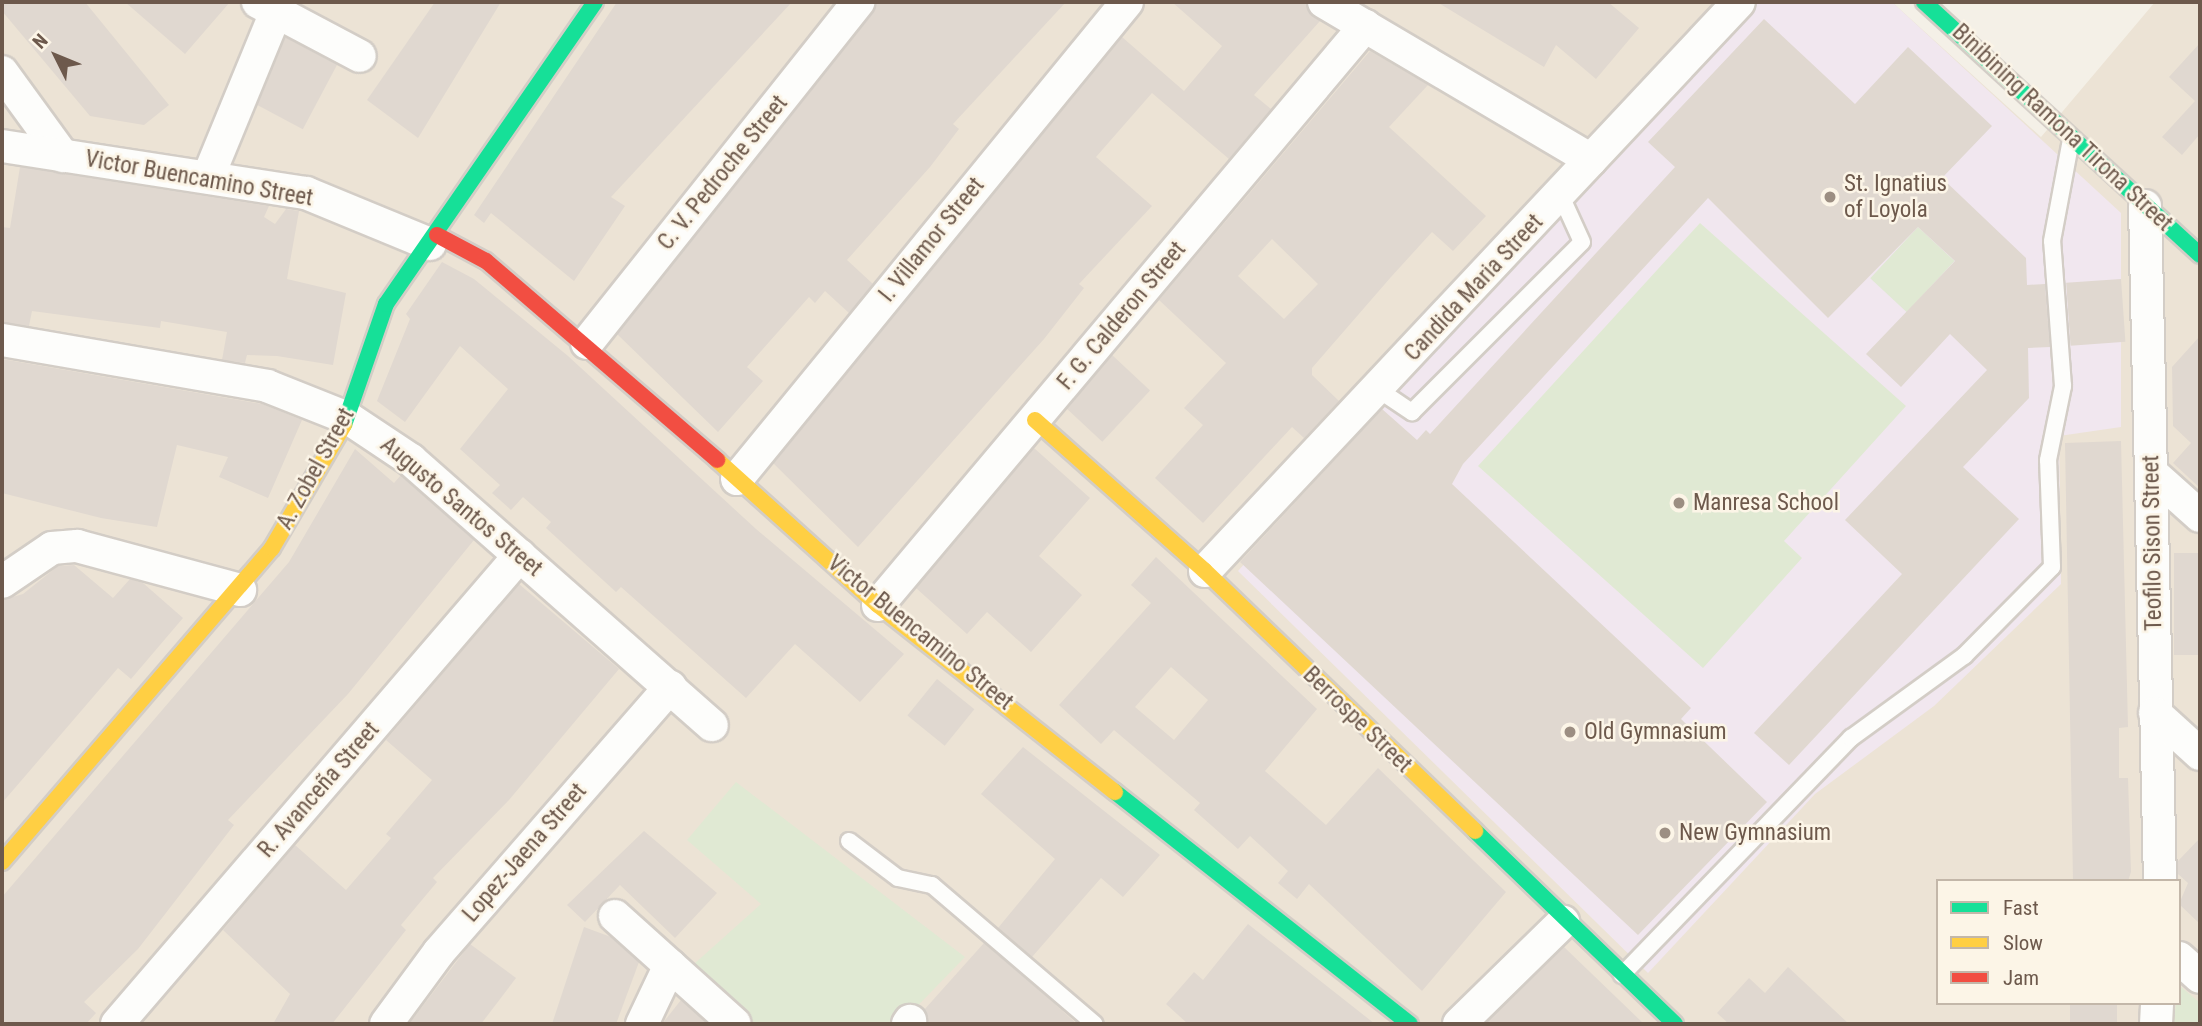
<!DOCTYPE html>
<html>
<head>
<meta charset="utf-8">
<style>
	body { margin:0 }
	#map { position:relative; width:2202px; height:1026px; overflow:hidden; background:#f4f0e7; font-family:"Roboto Condensed",sans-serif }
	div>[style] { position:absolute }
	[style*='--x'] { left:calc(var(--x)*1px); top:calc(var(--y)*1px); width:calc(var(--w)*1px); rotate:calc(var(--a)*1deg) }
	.residential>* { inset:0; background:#ece3d5 }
	.education>* { inset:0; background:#f1e7ef }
	.green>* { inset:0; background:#e0e9d3; transform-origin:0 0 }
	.building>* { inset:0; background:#e0d8d0; transform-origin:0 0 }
	.roads { filter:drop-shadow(2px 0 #d3cdc6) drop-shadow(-2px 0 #d3cdc6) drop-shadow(0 2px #d3cdc6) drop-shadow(0 -2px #d3cdc6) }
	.lane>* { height:16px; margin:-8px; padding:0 8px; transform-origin:8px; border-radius:8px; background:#fdfdfb }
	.street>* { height:32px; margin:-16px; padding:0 16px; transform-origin:16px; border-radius:16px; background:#fdfdfb }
	.fast>* { height:16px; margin:-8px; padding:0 8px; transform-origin:8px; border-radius:8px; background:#16e098 }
	.slow>* { height:16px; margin:-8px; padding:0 8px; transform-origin:8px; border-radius:8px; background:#ffcf43 }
	.jam>* { height:16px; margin:-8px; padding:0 8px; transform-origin:8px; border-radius:8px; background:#f24e42 }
	.dots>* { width:19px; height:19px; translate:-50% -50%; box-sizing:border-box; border:4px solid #fcf5e7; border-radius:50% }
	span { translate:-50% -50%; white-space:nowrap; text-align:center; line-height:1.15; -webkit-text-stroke:5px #fcf5e7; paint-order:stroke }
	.street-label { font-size:23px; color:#6d594c }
	.poi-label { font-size:23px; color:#6d594c }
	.left { translate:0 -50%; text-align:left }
	.frame { position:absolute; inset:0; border:4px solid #6d594c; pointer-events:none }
	.legend { position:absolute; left:1936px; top:879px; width:245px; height:126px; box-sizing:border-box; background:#fcf5e7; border:2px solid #c3b7a9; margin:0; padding:9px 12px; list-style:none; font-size:21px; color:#6d594c }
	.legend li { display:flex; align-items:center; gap:14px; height:35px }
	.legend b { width:35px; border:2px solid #c3b7a9 }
	.north { position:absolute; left:21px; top:21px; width:70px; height:70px; -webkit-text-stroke:5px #fcf5e7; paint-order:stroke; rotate:313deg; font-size:19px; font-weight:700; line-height:28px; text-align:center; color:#6d594c }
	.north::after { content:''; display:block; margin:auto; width:24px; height:32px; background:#6d594c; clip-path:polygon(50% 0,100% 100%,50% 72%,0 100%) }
</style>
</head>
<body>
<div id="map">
	<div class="residential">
		<div style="clip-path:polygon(evenodd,2px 2px,1892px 2px,2041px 137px,2155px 2px,2200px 2px,2200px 1024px,2px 1024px,2px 2px,1938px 881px,2179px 881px,2179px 1003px,1938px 1003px,1938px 881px)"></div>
	</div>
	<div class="education">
		<div style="clip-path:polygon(1747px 2px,1892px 2px,2121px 213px,2121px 427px,2059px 436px,2061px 584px,1934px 706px,1815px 794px,1648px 973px,1238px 571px)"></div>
	</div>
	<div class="green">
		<div style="clip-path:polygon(1700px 223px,1906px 406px,1784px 541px,1802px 558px,1703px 668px,1478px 466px)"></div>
		<div style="left:1918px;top:227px;width:50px;height:70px;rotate:43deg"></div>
		<div style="clip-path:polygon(736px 782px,965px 957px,900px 1024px,741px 1024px,684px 973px,761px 904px,687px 840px)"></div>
		<div style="clip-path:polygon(2179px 985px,2200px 1003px,2200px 1024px,2173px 1024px)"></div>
	</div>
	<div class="building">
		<div style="clip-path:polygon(2px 2px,85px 2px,169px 105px,144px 125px,90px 116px,2px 11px)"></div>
		<div style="clip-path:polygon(125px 2px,230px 2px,185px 54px)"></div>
		<div style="clip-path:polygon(435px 2px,501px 2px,418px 138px,367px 100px)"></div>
		<div style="clip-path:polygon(617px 2px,792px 2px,611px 197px,625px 206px,574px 281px,491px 213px,484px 223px,474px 215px)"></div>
		<div style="clip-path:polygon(876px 2px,1066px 2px,953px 124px,959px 129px,930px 167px,847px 260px,873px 284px,849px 313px,825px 291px,815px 303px,809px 297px,747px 367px,763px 381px,718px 432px,617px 334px)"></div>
		<div style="clip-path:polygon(1172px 2px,1306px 2px,1320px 21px,1254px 95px,1271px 109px,1229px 159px,1152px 93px,1096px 157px,1152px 206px,1079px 284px,1084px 288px,1044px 339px,858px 547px,773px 463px,1122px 37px,1184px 91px,1222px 46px)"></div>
		<div style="clip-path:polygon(1437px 2px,1608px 2px,1639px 28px,1596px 79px,1556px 45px,1544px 67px)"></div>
		<div style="clip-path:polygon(1764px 19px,1855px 104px,1908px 47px,1992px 126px,1942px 178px,2026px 258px,2027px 285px,2045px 284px,2050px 347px,2028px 348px,2029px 398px,1963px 467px,2019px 519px,1789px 765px,1754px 733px,1902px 574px,1845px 520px,1987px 370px,1950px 334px,1901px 387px,1866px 354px,1955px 261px,1918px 227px,1828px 318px,1708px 198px,1463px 464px,1452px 484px,1691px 708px,1681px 719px,1767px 802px,1638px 935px,1240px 562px,1382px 409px,1417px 440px,1426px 430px,1430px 434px,1675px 167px,1648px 142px)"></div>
		<div style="left:285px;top:37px;width:59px;height:73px;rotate:28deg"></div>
		<div style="clip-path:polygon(2200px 43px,2200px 134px,2182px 155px,2162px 137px,2195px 101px,2169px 77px)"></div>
		<div style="clip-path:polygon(evenodd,1370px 51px,1428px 85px,1389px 127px,1486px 216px,1453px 251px,1432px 232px,1391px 277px,1312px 368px,1312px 375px,1339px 401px,1304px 438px,1292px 427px,1203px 523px,1155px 478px,1203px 425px,1184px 408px,1226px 363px,1159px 300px,1370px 51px,1272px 239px,1318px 284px,1284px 319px,1238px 276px,1272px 239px)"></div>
		<div style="clip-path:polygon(20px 167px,269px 206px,264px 217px,275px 224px,286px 209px,299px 211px,287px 279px,346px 293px,333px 365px,277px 356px,247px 355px,245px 363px,222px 360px,227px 332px,161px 321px,160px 328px,32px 311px,29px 326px,2px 322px,2px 227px,10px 228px)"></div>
		<div style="clip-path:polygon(442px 262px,474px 279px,568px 356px,756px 529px,904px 654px,860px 702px,795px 644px,746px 698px,621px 587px,616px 592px,546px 528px,551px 522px,523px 497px,511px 510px,492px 493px,500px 485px,460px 449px,508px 389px,460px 346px,405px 422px,377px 401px,410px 319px,406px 314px)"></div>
		<div style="left:2121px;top:279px;width:63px;height:55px;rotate:86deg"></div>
		<div style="clip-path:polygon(2200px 336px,2200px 488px,2173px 463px,2191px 443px,2173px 426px,2172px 367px)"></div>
		<div style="left:1112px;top:355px;width:52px;height:70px;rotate:43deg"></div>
		<div style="clip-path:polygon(2px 359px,262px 404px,302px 420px,268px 498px,219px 477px,228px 457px,177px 445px,157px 527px,101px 518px,2px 493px)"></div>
		<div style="clip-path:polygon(2121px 441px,2128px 727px,2119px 728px,2119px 778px,2128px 778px,2131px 872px,2128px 881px,2073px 881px,2065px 443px)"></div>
		<div style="clip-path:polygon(1034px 448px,1090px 498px,1039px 556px,1082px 595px,1031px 652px,987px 612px,967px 634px,916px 588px)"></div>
		<div style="clip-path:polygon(355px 449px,394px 483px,401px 475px,474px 540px,348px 694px,228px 820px,234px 825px,138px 949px,84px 1002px,96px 1013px,86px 1024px,2px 1024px,2px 897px,289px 562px)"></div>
		<div style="left:2174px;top:553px;width:26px;height:102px"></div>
		<div style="clip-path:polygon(evenodd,1156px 557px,1317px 709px,1265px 771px,1326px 825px,1378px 768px,1506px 892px,1422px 991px,1309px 884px,1297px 899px,1278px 883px,1288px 871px,1250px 836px,1238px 849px,1194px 810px,1200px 803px,1114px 730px,1101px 744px,1059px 705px,1151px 603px,1131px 585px,1156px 557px,1171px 667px,1208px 700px,1174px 740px,1135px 707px,1171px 667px)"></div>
		<div style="clip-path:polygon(74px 565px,113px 598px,130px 579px,143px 583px,183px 618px,131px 679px,118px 668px,2px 803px,2px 600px,23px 594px,58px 566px)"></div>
		<div style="clip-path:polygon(519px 584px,619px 669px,509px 800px,433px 878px,437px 882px,401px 925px,406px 930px,332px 1024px,273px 1024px,290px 994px,223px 930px,295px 845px,346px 890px,391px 838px,386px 834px,432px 780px,386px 740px)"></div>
		<div style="left:937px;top:679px;width:48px;height:47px;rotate:39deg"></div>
		<div style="clip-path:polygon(1023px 747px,1160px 855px,1123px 897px,1101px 878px,1032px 957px,998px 928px,1055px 859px,981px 794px)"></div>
		<div style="clip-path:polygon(644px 831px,717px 893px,675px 938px,620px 885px,585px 922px,567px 905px)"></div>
		<div style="clip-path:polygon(2200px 838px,2200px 924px,2179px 904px,2188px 883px,2178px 874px,2178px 861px)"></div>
		<div style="clip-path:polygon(1248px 924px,1375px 1024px,1188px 1024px,1166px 1004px,1194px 972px,1203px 980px)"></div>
		<div style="clip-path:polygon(584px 927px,611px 937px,639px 962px,616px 1024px,552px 1024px)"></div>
		<div style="clip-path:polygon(984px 943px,1037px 988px,1077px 1024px,928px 1024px,924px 1010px)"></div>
		<div style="clip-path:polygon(470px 944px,516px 978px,481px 1024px,409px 1024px)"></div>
		<div style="clip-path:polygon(1564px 947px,1644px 1024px,1485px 1024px)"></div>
		<div style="clip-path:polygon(1788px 967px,1849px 1024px,1729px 1024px,1717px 1013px,1749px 978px,1765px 993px)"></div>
		<div style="clip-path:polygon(681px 1000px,708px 1024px,662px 1024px)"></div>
		<div style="left:2070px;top:1003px;width:47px;height:21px"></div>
	</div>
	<div class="roads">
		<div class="lane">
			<div style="--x:1379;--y:390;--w:40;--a:34"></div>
			<div style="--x:1412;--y:412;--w:240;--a:-45"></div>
			<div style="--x:1582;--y:242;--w:51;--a:-114.5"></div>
			<div style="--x:849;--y:841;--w:61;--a:37.1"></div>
			<div style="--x:898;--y:878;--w:35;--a:12"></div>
			<div style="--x:932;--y:885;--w:214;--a:40.5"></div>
			<div style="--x:1622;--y:975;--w:330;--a:-46"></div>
			<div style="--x:1851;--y:738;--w:140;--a:-36"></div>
			<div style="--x:1964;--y:656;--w:125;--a:-45.3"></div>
			<div style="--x:2052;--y:567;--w:107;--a:-92.1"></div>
			<div style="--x:2048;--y:460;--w:76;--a:-78.5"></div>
			<div style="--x:2063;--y:386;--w:145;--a:-94.3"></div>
			<div style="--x:2052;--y:241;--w:104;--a:-79.4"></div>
		</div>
		<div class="street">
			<div style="--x:258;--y:2;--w:115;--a:27.9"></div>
			<div style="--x:1324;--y:2;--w:310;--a:30.6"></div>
			<div style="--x:2;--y:72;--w:104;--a:54"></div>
			<div style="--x:2;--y:146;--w:308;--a:8.8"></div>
			<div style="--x:306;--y:193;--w:134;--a:22.4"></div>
			<div style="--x:208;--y:177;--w:189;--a:-67.6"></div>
			<div style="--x:2145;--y:206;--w:675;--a:88.73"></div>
			<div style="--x:2;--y:340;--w:269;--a:9.8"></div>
			<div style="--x:267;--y:386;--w:87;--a:21.6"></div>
			<div style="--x:348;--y:418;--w:76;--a:33.7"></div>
			<div style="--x:411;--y:460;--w:401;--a:41.4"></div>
			<div style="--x:587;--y:343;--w:436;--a:-51.5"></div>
			<div style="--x:2153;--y:474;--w:63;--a:41.8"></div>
			<div style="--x:737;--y:479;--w:616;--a:-50.73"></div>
			<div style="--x:1205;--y:571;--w:780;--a:-46.82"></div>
			<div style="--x:2;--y:582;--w:60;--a:-34.2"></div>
			<div style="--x:52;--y:548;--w:25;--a:-5"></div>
			<div style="--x:77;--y:546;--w:169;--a:15.1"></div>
			<div style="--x:878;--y:605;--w:757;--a:-49.93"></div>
			<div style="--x:2155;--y:713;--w:61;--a:42.3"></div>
			<div style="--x:615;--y:916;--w:161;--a:42"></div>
			<div style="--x:2179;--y:958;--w:28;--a:42"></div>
			<div style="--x:117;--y:1024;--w:618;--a:-49.33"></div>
			<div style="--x:386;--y:1024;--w:89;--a:-53.6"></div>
			<div style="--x:439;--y:952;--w:352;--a:-48.9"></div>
			<div style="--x:642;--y:1024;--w:65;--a:-64.6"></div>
			<div style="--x:908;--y:1024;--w:4;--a:-56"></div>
			<div style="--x:1459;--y:1024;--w:146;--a:-44.4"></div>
			<div style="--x:2156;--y:1024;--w:21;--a:-87"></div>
		</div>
		<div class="fast">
			<div style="--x:1924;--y:2;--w:374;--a:42.5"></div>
			<div style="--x:344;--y:425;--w:128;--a:-70.9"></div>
			<div style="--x:386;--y:304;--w:367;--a:-55.3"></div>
			<div style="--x:1115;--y:792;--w:375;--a:38.2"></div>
			<div style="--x:1475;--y:831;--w:278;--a:44"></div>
		</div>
		<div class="slow">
			<div style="--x:1035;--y:420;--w:227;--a:41.6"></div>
			<div style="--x:1205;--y:571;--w:375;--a:43.9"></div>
			<div style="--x:717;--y:460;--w:217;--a:42"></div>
			<div style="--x:878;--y:605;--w:302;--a:38.3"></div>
			<div style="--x:2;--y:862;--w:414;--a:-49.3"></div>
			<div style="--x:272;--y:548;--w:143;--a:-59.7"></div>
		</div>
		<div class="jam">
			<div style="--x:437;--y:235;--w:55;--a:28"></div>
			<div style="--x:486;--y:261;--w:305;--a:40.7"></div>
		</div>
	</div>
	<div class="dots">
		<div style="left:1830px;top:197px;background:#9c8e82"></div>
		<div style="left:1679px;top:503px;background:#9c8e82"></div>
		<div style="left:1570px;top:732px;background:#9c8e82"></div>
		<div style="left:1665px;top:833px;background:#9c8e82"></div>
	</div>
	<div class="street-label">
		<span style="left:2062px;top:128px;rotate:43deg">Binibining Ramona Tirona Street</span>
		<span style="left:723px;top:173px;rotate:-51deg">C. V. Pedroche Street</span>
		<span style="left:199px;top:179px;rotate:10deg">Victor Buencamino Street</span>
		<span style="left:932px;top:240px;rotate:-51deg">I. Villamor Street</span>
		<span style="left:1474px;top:288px;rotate:-47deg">Candida Maria Street</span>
		<span style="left:1122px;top:316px;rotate:-50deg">F. G. Calderon Street</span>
		<span style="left:316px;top:469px;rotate:-61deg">A. Zobel Street</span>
		<span style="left:461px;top:507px;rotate:40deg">Augusto Santos Street</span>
		<span style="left:2153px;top:543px;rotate:-91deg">Teofilo Sison Street</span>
		<span style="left:920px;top:633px;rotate:39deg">Victor Buencamino Street</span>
		<span style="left:1357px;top:720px;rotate:44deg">Berrospe Street</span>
		<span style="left:319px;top:790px;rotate:-49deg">R. Avanceña Street</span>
		<span style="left:525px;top:853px;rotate:-49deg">Lopez-Jaena Street</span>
	</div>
	<div class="poi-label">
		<span class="left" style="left:1844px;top:197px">St. Ignatius<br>of Loyola</span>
		<span class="left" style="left:1693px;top:503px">Manresa School</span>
		<span class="left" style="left:1584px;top:732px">Old Gymnasium</span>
		<span class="left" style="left:1679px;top:833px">New Gymnasium</span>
	</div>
	<div class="frame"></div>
	<ul class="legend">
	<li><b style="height:9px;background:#16e098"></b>Fast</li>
	<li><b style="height:9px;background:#ffcf43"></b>Slow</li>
	<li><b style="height:9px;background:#f24e42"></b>Jam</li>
	</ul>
	<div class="north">N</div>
</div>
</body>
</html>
